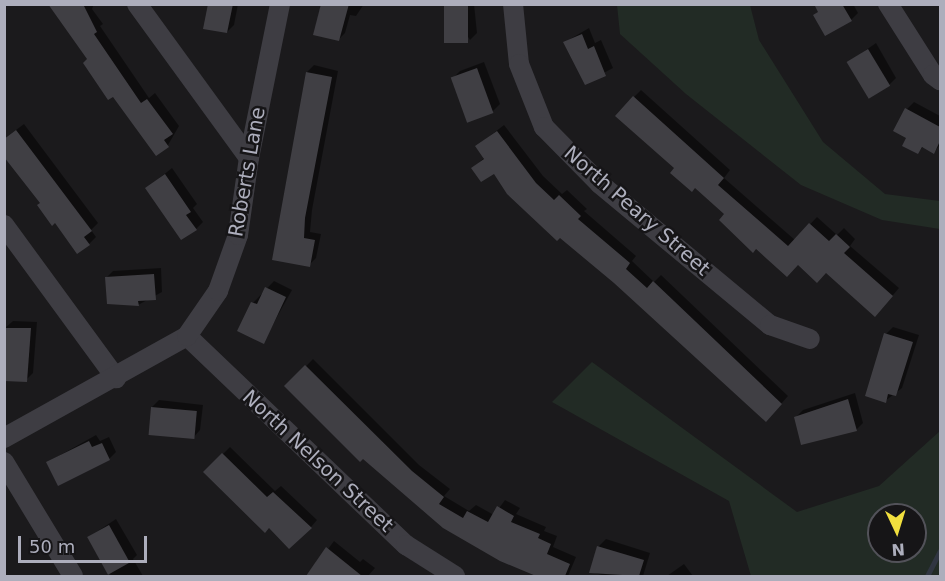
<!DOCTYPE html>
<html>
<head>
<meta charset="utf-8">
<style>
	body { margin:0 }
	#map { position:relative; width:945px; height:581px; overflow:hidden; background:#1b1a1c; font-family:"DejaVu Sans",sans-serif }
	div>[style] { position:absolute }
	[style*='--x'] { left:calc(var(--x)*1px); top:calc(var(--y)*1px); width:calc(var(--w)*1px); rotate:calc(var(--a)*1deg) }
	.green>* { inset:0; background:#222b25 }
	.shadow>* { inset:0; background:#0007 }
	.stream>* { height:5px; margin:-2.5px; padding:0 2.5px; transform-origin:2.5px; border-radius:2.5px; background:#303541 }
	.building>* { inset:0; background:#403f44; transform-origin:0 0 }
	.street>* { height:20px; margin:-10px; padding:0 10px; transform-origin:10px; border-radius:10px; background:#3e3d43 }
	span { translate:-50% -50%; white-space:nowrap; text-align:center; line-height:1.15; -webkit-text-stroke:5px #161517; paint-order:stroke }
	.street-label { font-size:20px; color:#adaebc }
	.frame { position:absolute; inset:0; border:6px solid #adaebc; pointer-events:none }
	.north { position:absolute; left:867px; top:503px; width:60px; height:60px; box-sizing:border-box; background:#161517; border:2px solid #525259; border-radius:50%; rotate:176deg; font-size:16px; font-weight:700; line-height:24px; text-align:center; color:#adaebc }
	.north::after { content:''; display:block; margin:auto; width:21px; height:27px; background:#f1df3e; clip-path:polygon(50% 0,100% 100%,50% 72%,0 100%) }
	.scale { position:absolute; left:18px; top:536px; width:129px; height:27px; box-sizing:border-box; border:3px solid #adaebc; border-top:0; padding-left:8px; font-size:18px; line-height:21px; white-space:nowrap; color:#adaebc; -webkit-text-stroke:4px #161517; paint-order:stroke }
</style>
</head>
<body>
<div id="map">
	<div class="green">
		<div style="clip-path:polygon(617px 5px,750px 5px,759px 40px,823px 142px,885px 194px,940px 201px,940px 229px,882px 220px,801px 185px,686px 94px,620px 34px)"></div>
		<div style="clip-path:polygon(evenodd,592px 362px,797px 512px,879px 486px,940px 431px,940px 576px,751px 576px,729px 501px,552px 402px,592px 362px,879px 515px,915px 515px,915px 551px,879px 551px,879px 515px)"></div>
	</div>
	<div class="shadow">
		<div style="clip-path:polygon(53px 4px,94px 4px,92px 9px,103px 24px,100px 26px,149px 98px,155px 93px,179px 126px,168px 145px,157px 154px)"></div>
		<div style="clip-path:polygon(209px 4px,238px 4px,234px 25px,227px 32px)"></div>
		<div style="clip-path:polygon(321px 4px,364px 4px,356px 16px,350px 15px,345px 33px,338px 40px)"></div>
		<div style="clip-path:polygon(447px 4px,474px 4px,477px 33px,470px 40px)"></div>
		<div style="clip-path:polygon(815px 4px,853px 4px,858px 13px,851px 20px,819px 11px)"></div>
		<div style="clip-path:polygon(589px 28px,595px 43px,601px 40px,613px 68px,585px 83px,565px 42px)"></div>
		<div style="clip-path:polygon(876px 43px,896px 78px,889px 85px,849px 62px)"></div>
		<div style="clip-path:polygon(484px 62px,500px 104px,493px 111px,468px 120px,453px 78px,460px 71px)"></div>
		<div style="clip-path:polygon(314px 65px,338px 71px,312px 210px,310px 232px,321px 234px,316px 258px,309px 265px,273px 258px,307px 72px)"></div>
		<div style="clip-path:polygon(641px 90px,730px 170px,724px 178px,795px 240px,817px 217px,837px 235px,844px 228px,855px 239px,850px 246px,899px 288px,882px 308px,826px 271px,798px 264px,787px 275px,721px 220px,726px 214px,676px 168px,634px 97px)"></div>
		<div style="clip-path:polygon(914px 102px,940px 116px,940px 145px,934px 152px,923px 147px,918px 152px,908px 137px,907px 109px)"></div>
		<div style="clip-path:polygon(24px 124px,98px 223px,91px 230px,96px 237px,89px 244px,4px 139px)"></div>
		<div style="clip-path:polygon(504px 125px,543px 176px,562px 194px,567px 190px,587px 209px,584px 211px,636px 256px,632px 261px,654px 282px,661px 275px,788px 396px,773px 413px,494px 172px,473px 168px,485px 157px,477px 146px)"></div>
		<div style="clip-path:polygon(172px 168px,197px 204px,193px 208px,203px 222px,196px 229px,147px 188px)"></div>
		<div style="clip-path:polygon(161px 268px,162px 292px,138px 305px,106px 278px,113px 271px)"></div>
		<div style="clip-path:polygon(274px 281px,292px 290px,263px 342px,253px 303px)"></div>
		<div style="clip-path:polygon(13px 321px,37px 322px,33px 373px,26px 380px,5px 328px)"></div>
		<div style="clip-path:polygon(893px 327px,919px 335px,902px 388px,885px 401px,886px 334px)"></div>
		<div style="clip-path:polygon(313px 359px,419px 465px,450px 489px,444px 496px,469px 511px,476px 505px,494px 515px,505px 500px,520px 508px,516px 514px,546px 527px,544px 531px,557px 536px,553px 547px,576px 557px,568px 576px,543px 576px,444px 527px,287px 386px)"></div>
		<div style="clip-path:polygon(855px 393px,863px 423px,856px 430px,796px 417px,803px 410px)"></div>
		<div style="clip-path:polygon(159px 400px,203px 405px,200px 430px,193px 438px,152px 407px)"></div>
		<div style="clip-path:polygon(96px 435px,100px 441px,109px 437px,116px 452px,109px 459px,48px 462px)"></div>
		<div style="clip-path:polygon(230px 447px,275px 491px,281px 486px,317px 520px,311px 527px,269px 526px,205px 472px)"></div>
		<div style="clip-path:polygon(116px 519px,137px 555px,133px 559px,143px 576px,111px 576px,89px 537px)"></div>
		<div style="clip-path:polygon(606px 539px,650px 553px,643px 576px,605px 576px,591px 572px,599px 546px)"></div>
		<div style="clip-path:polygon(334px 541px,360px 562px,363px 559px,375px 568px,368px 576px,308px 576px)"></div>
		<div style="clip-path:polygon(684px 564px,693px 576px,667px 576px)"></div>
	</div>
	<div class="stream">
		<div style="--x:927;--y:576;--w:28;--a:-63"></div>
	</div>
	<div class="building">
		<div style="clip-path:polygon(48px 4px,83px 4px,97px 32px,94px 34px,141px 103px,147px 99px,173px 134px,164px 140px,169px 147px,156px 156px,113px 97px,108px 100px,83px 63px,87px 59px)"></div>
		<div style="clip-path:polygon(208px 4px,233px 4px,227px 33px,203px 29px)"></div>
		<div style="clip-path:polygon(321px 4px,349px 4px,339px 41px,313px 35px)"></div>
		<div style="left:444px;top:4px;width:24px;height:39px"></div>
		<div style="clip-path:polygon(814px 4px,842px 4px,852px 21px,825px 36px,813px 15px,818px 12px)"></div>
		<div style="clip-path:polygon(582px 34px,588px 49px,594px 46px,606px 76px,585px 85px,563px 42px)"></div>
		<div style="left:868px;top:49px;width:43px;height:25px;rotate:59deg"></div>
		<div style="left:477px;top:68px;width:48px;height:28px;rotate:70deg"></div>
		<div style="clip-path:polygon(306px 72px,332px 77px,305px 218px,304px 238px,315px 240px,310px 267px,272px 260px)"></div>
		<div style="clip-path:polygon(633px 96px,724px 178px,718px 185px,788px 246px,809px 223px,829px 241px,836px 234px,850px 247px,844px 253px,893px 296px,875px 317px,826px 273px,817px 283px,798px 265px,787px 277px,756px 249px,753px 253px,719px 220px,724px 214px,695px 188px,692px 192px,670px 173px,674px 168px,615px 116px)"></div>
		<div style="clip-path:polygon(905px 108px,940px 127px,940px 141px,934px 154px,922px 147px,918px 154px,902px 146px,906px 138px,893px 131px)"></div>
		<div style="clip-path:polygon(16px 130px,92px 231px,84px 237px,90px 245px,77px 254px,55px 223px,52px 226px,37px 205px,40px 203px,4px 157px,4px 139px)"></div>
		<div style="clip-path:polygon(497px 131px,536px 183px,554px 200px,559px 195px,581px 216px,578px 219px,630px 263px,626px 269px,647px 288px,653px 281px,782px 404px,766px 422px,614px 283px,560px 238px,557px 241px,507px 194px,494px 174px,481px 182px,471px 168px,484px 159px,475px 146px)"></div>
		<div style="clip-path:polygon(165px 174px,191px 212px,186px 215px,197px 230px,181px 240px,145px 188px)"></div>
		<div style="clip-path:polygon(154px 274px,156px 300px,138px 301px,139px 306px,107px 304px,105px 277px)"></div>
		<div style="clip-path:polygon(265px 287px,286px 297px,264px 344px,237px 331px,251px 302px,257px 304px)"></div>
		<div style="clip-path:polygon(4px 328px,31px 328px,27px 382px,4px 381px)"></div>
		<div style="clip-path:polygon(884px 333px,913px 342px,896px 396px,888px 394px,886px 403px,865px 396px)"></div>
		<div style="clip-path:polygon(305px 365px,412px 471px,444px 497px,439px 504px,463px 518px,467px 511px,488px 522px,497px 506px,514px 516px,511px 522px,540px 534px,538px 538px,551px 544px,547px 554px,570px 564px,565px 576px,536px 576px,500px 561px,443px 528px,363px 459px,360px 462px,284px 386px)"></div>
		<div style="clip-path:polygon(848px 399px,857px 431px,801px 445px,794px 417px)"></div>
		<div style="left:151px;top:407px;width:46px;height:28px;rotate:5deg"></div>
		<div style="clip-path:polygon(89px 441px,92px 447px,102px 443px,110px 460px,58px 486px,46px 462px)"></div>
		<div style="clip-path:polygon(222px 453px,267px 497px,273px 492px,312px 528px,289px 549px,269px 528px,265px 533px,203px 472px)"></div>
		<div style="left:109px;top:525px;width:43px;height:25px;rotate:61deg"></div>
		<div style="clip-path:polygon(597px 546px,644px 560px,639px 576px,589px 573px)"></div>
		<div style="clip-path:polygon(326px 547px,362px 576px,306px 576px)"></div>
	</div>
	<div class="street">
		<div style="--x:137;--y:4;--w:190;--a:54"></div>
		<div style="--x:513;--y:4;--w:60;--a:84.3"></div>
		<div style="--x:519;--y:64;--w:68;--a:68.4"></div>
		<div style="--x:544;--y:127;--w:80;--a:45.5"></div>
		<div style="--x:600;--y:184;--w:221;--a:39.7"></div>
		<div style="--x:770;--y:325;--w:42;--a:19.3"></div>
		<div style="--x:888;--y:4;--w:84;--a:57.6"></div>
		<div style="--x:933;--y:75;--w:9;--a:36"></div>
		<div style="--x:4;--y:225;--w:190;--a:53.8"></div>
		<div style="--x:187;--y:336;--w:303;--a:43.7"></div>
		<div style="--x:406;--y:545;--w:58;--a:32.3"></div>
		<div style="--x:4;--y:438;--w:210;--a:-29.1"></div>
		<div style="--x:187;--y:336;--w:55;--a:-55.4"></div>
		<div style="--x:218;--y:291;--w:59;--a:-70.3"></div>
		<div style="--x:238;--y:235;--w:78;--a:-81.9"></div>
		<div style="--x:249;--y:158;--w:157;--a:-78.6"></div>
		<div style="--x:4;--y:462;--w:133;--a:58.8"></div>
	</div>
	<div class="street-label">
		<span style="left:247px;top:172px;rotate:-80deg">Roberts Lane</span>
		<span style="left:637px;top:211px;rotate:41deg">North Peary Street</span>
		<span style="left:318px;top:461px;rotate:43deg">North Nelson Street</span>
	</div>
	<div class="frame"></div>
	<div class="north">N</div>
	<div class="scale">50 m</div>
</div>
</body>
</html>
